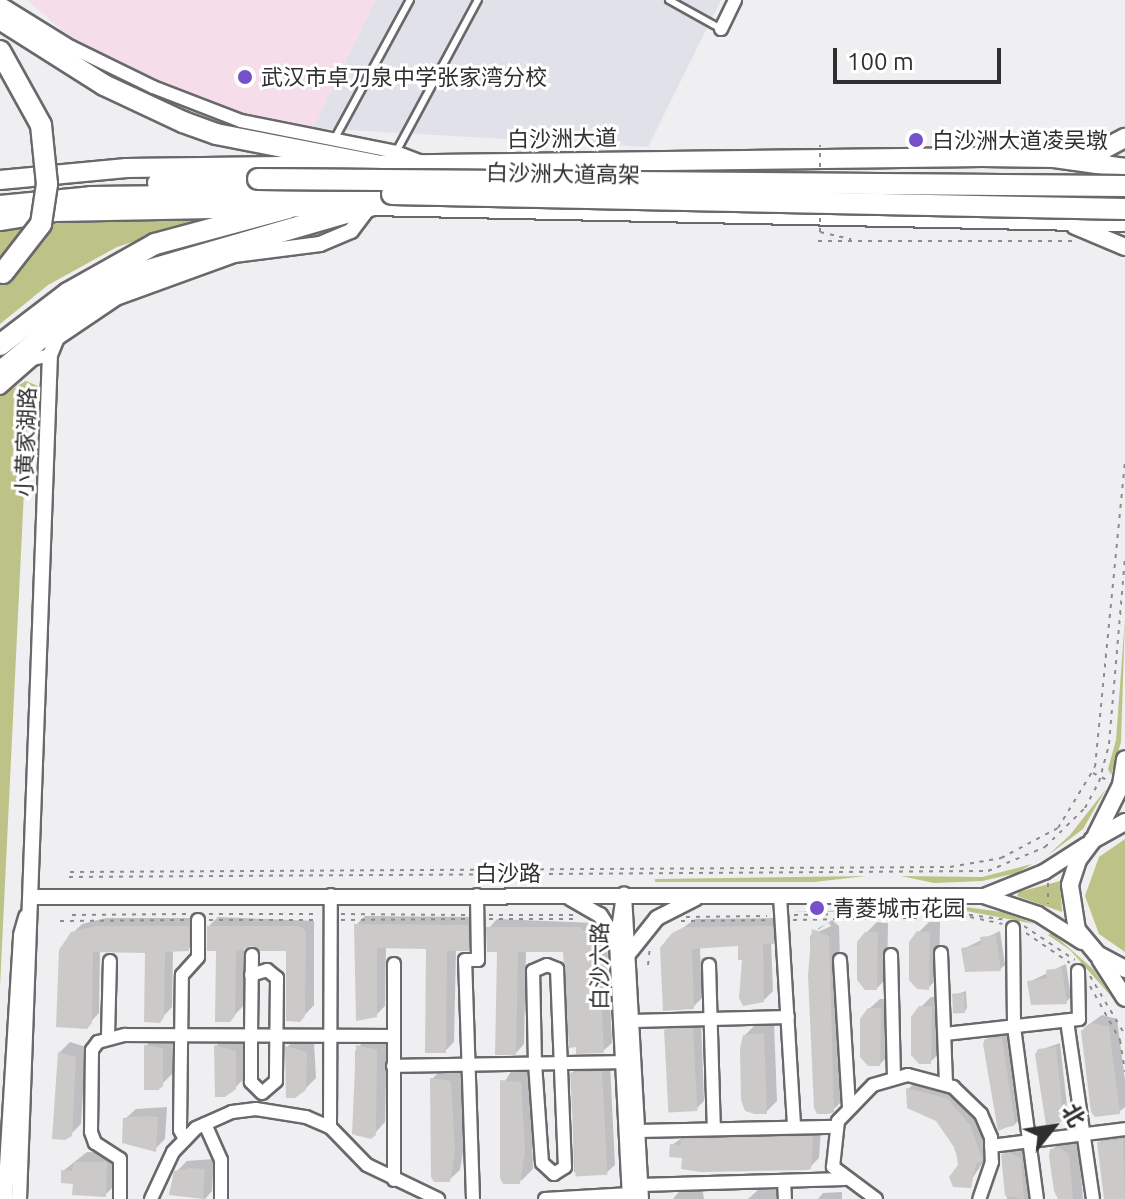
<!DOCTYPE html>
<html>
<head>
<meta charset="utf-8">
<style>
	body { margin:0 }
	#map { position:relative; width:1125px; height:1199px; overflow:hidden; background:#efeef0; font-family:Ubuntu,"Noto Sans SC",sans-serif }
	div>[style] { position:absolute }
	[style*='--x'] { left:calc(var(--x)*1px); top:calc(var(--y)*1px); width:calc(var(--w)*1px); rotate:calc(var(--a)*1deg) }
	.built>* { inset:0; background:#e1e1ea }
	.education>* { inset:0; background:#f5dde9 }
	.green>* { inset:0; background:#bdc386 }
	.shadow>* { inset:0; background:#0003 }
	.building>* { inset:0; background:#cccac9; transform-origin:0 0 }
	.path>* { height:2px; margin-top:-1px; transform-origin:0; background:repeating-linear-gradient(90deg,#8c8c8d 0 4px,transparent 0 10px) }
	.roads { filter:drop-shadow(2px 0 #69696b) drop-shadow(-2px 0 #69696b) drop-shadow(0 2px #69696b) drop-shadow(0 -2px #69696b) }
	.service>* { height:6px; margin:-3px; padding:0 3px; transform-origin:3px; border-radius:3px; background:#fff }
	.minor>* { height:12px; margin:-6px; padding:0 6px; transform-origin:6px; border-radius:6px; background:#fff }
	.tertiary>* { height:14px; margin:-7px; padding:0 7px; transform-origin:7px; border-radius:7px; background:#fff }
	.secondary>* { height:16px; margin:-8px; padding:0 8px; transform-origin:8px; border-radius:8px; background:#fff }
	.primary>* { height:18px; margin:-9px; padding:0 9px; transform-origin:9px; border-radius:9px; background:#fff }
	.trunk>* { height:20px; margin:-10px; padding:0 10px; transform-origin:10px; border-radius:10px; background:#fff }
	.path-bridge>* { height:2px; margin-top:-1px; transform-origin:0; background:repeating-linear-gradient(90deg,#8c8c8d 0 4px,transparent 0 10px) }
	.bridges { filter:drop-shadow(2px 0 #69696b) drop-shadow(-2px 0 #69696b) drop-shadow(0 2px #69696b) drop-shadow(0 -2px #69696b) }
	.trunk-bridge>* { height:20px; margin:-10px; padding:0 10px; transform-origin:10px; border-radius:10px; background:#fff }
	.dots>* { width:22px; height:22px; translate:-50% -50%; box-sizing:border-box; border:4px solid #fff; border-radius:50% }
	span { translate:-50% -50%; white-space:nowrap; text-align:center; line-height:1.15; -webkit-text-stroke:6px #fff; paint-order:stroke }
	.poi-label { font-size:22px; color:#2f2f30 }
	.left { translate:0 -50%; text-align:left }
	.street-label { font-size:22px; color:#2f2f30 }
	.north { position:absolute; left:1013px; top:1087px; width:80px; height:80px; -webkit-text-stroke:6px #fff; paint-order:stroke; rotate:60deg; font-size:22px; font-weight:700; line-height:32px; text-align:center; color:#2f2f30 }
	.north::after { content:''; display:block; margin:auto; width:28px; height:36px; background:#2f2f30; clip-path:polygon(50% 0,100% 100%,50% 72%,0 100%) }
	.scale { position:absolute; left:833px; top:48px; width:168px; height:36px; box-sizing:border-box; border:4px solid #2f2f30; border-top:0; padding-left:10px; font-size:24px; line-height:28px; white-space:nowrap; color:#2f2f30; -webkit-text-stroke:6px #fff; paint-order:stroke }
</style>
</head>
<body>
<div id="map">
	<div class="built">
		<div style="clip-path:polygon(376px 0,721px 0,648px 147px,313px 128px)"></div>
	</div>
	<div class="education">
		<div style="clip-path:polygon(27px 0,376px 0,313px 128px,227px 110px,77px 43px)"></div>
	</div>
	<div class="green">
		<div style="clip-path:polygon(215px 216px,117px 247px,48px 285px,0 324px,0 230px,87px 220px)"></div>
		<div style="clip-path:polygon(26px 381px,38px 386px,41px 395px,28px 408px,0 987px,0 396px)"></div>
		<div style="clip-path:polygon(1125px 618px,1121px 742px,1111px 775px,1108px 769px,1116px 740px)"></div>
		<div style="clip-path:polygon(1106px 789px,1083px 829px,1047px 856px,1070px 835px)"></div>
		<div style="clip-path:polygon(1125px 839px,1125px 952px,1099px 934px,1085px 896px,1099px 857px)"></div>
		<div style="clip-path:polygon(1032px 864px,1017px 873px,982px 881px,934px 883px,901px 876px,982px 877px)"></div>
		<div style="clip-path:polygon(866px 876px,814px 882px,655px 882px,655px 879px)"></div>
		<div style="clip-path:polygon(1060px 881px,1062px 912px,1017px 896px,1019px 892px)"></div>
		<div style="clip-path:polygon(965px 907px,1002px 912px,1035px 924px,966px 911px,791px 912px)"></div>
		<div style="clip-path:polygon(1052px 933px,1093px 969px,1111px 996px,1070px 950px,1048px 935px)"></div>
	</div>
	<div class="shadow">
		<div style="clip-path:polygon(365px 916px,477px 917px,477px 940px,468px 949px,456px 949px,454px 1042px,445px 1051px,428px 947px,386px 946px,385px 1006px,376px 1015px,356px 925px)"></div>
		<div style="clip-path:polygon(218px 917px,314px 921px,314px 1005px,300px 1020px,288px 949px,252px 944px,244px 946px,244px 1005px,230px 1020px,218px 949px,209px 926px)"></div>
		<div style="clip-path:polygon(106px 918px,197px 918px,197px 941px,188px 949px,173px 950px,172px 1007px,159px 1021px,147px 951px,100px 950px,99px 1013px,86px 1027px,73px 933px,82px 924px)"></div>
		<div style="clip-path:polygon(781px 918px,782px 933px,771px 942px,773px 991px,764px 1000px,740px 944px,700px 947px,702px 998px,693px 1007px,666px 940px,695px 919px)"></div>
		<div style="clip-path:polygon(497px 919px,596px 923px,607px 941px,612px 1043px,603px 1051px,565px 950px,526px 950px,524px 1044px,516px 1053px,499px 950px,489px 928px)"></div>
		<div style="clip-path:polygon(evenodd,832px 920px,839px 926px,844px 1099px,833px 1110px,816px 1107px,810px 936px,832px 920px,829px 923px,831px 926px,818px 932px,818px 928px,829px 923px)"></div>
		<div style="clip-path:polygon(877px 922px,888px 923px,887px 978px,877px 988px,866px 933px)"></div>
		<div style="clip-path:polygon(929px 922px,940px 922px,939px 977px,928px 988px,918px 933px)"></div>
		<div style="clip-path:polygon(1000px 931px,1005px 965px,1000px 969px,963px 949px)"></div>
		<div style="clip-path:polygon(1066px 964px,1071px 997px,1066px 1002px,1029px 982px)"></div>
		<div style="clip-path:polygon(966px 991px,967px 1008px,965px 1011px,954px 995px)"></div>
		<div style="clip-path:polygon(931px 997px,941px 997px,941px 1052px,930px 1062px,920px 1008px)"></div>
		<div style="clip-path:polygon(880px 999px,891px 999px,890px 1054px,880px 1064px,869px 1009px)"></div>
		<div style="clip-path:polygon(1102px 1015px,1117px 1019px,1125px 1080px,1125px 1107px,1119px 1112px,1093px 1112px,1084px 1028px)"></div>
		<div style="clip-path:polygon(701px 1021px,704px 1101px,696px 1109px,666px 1030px,674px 1022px)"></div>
		<div style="clip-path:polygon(774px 1023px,777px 1101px,766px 1112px,745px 1035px,755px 1025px)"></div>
		<div style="clip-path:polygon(1012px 1028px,1023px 1116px,1013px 1126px,1000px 1128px,987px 1040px,997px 1029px)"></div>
		<div style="clip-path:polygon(368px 1035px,387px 1039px,385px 1122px,375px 1133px,357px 1136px,355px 1052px)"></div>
		<div style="clip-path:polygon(156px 1036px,173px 1038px,173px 1073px,162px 1084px,146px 1046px)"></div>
		<div style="clip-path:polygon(227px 1036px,246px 1041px,245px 1077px,235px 1088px,216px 1046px)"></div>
		<div style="clip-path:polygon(298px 1037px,314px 1042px,316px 1078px,305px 1089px,287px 1047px)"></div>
		<div style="clip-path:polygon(70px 1042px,86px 1047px,81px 1124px,71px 1134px,54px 1137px,60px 1052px)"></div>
		<div style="clip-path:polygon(1060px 1043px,1068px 1115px,1063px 1119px,1040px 1050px)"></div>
		<div style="clip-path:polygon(581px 1064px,610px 1064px,615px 1165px,606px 1173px,574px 1172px,572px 1073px)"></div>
		<div style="clip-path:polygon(442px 1069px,461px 1071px,465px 1139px,460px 1170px,449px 1180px,432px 1079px)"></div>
		<div style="clip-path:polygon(512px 1070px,530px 1072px,533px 1169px,522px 1180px,505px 1182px,500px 1089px)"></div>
		<div style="clip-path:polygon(915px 1083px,953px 1092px,976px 1118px,989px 1153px,966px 1188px,953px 1181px,960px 1165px,950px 1135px,908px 1089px)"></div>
		<div style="clip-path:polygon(167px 1107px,165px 1139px,155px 1149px,125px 1119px,136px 1109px)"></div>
		<div style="clip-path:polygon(821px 1129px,819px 1158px,810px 1167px,684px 1156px,672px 1145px,692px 1131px)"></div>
		<div style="clip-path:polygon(1125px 1133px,1125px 1199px,1108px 1199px,1100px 1142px,1108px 1134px)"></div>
		<div style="clip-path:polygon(1062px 1140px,1078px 1140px,1083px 1199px,1059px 1199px,1052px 1150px)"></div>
		<div style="clip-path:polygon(1014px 1145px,1030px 1149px,1037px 1199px,1007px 1199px,1003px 1155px)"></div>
		<div style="clip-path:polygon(87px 1152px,117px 1153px,115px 1185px,105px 1195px,63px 1171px)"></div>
		<div style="clip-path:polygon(214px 1159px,212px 1191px,205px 1199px,171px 1193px,176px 1172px,187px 1161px)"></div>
		<div style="clip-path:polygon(702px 1187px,704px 1199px,673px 1199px,682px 1188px)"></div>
		<div style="clip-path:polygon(777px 1189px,777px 1199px,748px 1199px,758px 1190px)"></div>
		<div style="clip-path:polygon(842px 1192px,842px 1199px,818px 1199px,823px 1193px)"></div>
	</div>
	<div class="building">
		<div style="clip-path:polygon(354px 924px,468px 925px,469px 951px,447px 951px,446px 1053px,425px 1053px,426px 949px,377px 948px,377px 1017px,356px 1021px)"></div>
		<div style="clip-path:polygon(96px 926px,189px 926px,189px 951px,165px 952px,164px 1017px,160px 1023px,144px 1022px,145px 953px,93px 952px,92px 1023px,87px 1029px,56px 1027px,59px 950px,71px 932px)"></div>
		<div style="clip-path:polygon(207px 926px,299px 926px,306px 931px,305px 1016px,300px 1022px,286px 1021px,286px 951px,260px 951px,251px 946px,236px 952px,235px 1016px,230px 1022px,215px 1022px,216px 951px,207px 951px)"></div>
		<div style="clip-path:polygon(773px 926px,774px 944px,763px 944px,764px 1002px,743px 1006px,739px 998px,742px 960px,738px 960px,738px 946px,692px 949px,694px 1009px,663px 1011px,660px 948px,672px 933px,684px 927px)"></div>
		<div style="clip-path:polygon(486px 927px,579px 927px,593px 937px,599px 951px,604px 1053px,576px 1054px,576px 1047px,569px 1048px,563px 952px,518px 952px,516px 1055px,495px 1055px,497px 952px,487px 952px)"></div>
		<div style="clip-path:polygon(812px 929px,829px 936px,834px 1112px,828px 1114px,817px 1114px,814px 1108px,808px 975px)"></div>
		<div style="clip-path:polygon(917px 931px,930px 932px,929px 990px,917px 989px,909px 980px,909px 942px)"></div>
		<div style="clip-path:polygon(865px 932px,878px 932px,877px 990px,865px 990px,857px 980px,857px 942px)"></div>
		<div style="clip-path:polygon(996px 935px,1001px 971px,965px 972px,961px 948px,981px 945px,980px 937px)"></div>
		<div style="clip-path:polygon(1062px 968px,1067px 1004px,1031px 1005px,1027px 981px,1047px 978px,1046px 970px)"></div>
		<div style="left:964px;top:993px;width:20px;height:12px;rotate:87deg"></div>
		<div style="clip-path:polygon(919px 1006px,932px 1007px,931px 1064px,919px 1064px,911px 1055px,911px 1017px)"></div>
		<div style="clip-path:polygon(868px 1008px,881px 1008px,880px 1066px,868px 1066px,860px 1057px,860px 1019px)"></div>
		<div style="clip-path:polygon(1092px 1023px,1109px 1027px,1120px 1114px,1095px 1117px,1091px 1112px,1081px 1031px)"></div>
		<div style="left:693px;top:1028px;width:83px;height:29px;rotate:87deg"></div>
		<div style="clip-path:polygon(764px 1033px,767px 1114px,755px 1114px,745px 1111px,741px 1100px,740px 1049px,743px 1035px)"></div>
		<div style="clip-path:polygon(1002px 1038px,1015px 1124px,998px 1131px,983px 1044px,985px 1039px)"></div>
		<div style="clip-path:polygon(144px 1045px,163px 1048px,163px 1086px,158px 1090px,144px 1090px)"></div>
		<div style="clip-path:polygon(214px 1045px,236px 1051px,236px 1089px,225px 1097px,215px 1097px)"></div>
		<div style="clip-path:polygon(356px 1045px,377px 1050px,376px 1135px,371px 1139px,352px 1134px)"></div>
		<div style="clip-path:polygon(285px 1046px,307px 1052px,306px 1090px,295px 1098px,286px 1098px)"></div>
		<div style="clip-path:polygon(1056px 1047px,1064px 1121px,1046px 1125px,1035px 1055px,1038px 1049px)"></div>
		<div style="clip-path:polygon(58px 1052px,76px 1057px,72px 1136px,65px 1140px,52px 1139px)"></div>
		<div style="left:602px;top:1071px;width:104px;height:32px;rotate:87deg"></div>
		<div style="clip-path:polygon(430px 1078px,451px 1081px,455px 1151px,450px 1182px,434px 1182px,431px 1177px)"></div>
		<div style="clip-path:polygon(500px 1080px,521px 1082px,525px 1152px,520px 1184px,503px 1184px,500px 1178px)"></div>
		<div style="clip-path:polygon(906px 1088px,947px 1098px,970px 1125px,983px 1161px,976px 1164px,971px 1188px,953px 1187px,949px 1177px,958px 1165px,956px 1150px,936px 1121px,907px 1108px)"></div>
		<div style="clip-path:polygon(144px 1116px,158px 1117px,156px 1152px,122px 1143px,123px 1118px)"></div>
		<div style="clip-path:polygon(813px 1136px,811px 1169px,807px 1170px,701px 1172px,681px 1169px,682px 1158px,669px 1157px,670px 1144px,681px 1145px,681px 1139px)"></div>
		<div style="clip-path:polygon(1123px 1139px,1125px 1199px,1104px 1199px,1097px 1142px)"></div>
		<div style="clip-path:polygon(1060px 1148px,1069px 1154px,1073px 1199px,1058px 1199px,1054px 1191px,1049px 1156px,1050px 1149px)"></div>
		<div style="clip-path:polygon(1011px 1153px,1021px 1159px,1024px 1199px,1005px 1196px,1001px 1154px)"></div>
		<div style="clip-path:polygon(74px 1162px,107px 1162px,106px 1197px,72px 1195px,73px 1184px,61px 1183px,61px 1170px,72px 1171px)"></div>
		<div style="clip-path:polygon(191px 1168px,205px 1169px,203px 1199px,169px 1195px,174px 1171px)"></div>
	</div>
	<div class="path">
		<div style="--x:820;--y:232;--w:32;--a:13"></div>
		<div style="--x:818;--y:241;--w:254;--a:0"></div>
		<div style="--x:1093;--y:773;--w:18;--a:27"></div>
		<div style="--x:70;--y:872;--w:880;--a:-0.33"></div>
		<div style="--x:950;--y:867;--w:52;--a:-10"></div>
		<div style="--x:1001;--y:858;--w:64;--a:-27.8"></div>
		<div style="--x:1058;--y:828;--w:71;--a:-58.8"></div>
		<div style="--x:1095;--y:767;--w:306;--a:-84.4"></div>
		<div style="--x:69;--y:877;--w:919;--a:-0.37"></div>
		<div style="--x:988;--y:871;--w:62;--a:-22.8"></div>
		<div style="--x:1045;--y:847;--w:56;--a:-44.3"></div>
		<div style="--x:1085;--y:808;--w:30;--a:-62"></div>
		<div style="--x:1099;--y:782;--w:39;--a:-75"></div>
		<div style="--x:1109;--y:744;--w:188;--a:-85.1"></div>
		<div style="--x:1048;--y:883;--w:21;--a:90"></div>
		<div style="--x:209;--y:914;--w:109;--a:0"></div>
		<div style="--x:341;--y:914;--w:125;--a:0.5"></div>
		<div style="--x:72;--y:915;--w:114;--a:-0.5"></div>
		<div style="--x:489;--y:915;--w:85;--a:0"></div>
		<div style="--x:794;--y:915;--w:155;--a:-1.1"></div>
		<div style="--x:949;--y:912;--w:59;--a:7.9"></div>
		<div style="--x:686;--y:917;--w:81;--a:-0.7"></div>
		<div style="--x:489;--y:919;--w:90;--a:0"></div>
		<div style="--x:209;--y:920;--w:110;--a:0"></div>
		<div style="--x:341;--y:920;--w:126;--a:-0.5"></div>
		<div style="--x:793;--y:920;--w:177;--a:-1"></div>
		<div style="--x:970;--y:917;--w:33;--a:12"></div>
		<div style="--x:60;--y:921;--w:127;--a:-0.5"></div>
		<div style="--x:681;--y:921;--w:89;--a:-0.6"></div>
		<div style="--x:1024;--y:926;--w:61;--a:33.7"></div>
		<div style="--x:1026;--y:933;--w:53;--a:34.3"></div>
		<div style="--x:648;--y:965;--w:18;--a:-84"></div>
		<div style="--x:1090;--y:976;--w:69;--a:59.3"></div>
		<div style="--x:1090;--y:986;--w:62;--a:60.9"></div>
		<div style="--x:1120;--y:1040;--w:32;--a:81"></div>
	</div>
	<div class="roads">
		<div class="service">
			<div style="--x:669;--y:0;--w:60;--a:29.1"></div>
			<div style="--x:335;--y:138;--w:157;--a:-61.5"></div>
			<div style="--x:396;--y:152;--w:173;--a:-61.7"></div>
		</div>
		<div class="minor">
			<div style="--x:0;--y:3;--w:84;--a:31.8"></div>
			<div style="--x:71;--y:47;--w:91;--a:26"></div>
			<div style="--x:153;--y:87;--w:94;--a:21.1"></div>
			<div style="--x:241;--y:121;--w:158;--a:11.3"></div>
			<div style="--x:396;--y:152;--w:26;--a:21"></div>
			<div style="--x:721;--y:29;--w:32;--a:-64"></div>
			<div style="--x:0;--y:388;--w:44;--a:-41.3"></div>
			<div style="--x:33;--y:359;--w:17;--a:-13"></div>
			<div style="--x:780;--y:896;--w:230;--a:86.5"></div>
			<div style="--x:1013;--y:928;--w:99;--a:89.4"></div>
			<div style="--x:1014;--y:1027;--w:174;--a:82.4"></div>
			<div style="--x:941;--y:953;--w:131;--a:87.8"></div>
			<div style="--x:891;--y:955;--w:122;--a:88.6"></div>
			<div style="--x:840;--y:960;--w:148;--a:86.5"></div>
			<div style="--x:547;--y:965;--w:11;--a:22"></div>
			<div style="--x:557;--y:969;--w:198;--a:87.7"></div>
			<div style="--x:565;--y:1167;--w:13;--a:148"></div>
			<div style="--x:554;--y:1174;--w:16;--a:-137"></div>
			<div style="--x:542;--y:1163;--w:99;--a:-94"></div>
			<div style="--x:535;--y:1064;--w:93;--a:-91.2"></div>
			<div style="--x:533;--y:971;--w:15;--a:-23"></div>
			<div style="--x:709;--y:965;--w:164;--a:88.3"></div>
			<div style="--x:251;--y:975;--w:17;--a:-17"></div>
			<div style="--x:267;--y:970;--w:13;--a:39"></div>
			<div style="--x:277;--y:978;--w:103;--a:90.6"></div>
			<div style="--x:276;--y:1081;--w:18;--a:139"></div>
			<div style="--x:262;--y:1093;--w:16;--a:-135"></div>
			<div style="--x:251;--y:1082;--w:47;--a:-90"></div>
			<div style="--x:251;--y:1035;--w:80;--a:-89.3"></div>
			<div style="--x:633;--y:1021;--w:155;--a:-1.5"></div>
			<div style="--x:1067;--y:1021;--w:180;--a:81.7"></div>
			<div style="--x:945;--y:1034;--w:135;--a:-6.4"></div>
			<div style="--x:1079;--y:1019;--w:48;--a:-91.2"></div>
			<div style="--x:108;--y:1036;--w:75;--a:-88.5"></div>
			<div style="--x:393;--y:1066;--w:230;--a:-1"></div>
			<div style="--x:205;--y:1124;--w:39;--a:66"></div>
			<div style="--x:221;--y:1160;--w:39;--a:90"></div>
			<div style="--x:330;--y:1127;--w:232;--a:-89.8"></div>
			<div style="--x:638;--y:1131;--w:199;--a:-1.2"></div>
			<div style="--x:185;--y:1139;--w:10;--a:-119"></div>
			<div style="--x:180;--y:1130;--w:155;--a:-89.3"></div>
			<div style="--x:182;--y:975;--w:24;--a:-48"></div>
			<div style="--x:198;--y:957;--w:37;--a:-90"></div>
			<div style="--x:991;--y:1146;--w:135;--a:-7.2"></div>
			<div style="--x:394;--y:1180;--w:216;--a:-90"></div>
			<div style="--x:784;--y:1181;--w:18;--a:87"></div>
			<div style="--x:640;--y:1185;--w:205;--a:-1.7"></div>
			<div style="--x:120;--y:1199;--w:40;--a:-90"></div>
			<div style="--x:120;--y:1159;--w:30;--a:-147"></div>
			<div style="--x:95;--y:1143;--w:12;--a:-110"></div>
			<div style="--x:91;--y:1132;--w:82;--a:-89.3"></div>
			<div style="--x:92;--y:1050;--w:10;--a:-53"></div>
			<div style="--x:98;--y:1042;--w:28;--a:-15"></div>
			<div style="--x:125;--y:1035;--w:267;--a:0.2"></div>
			<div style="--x:151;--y:1199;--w:52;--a:-64.9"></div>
			<div style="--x:173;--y:1152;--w:33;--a:-46"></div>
			<div style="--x:196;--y:1128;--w:39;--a:-24"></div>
			<div style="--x:232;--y:1112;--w:24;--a:-7"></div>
			<div style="--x:256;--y:1109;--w:51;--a:9.1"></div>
			<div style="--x:306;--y:1117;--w:26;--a:23"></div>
			<div style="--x:330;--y:1127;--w:53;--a:45.8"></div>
			<div style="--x:367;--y:1165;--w:79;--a:25.6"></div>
			<div style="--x:473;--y:1199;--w:239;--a:-91.9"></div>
			<div style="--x:465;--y:960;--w:13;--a:0"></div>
			<div style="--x:478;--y:960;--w:65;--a:-90.9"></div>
			<div style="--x:545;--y:1199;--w:85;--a:-3.4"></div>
			<div style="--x:876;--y:1199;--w:54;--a:-143.3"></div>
			<div style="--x:833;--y:1167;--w:46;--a:-83.8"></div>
			<div style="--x:838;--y:1121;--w:50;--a:-45.8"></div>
			<div style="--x:873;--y:1085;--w:36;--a:-16"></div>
			<div style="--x:908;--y:1075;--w:47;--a:14.9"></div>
			<div style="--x:953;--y:1087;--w:39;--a:44"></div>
			<div style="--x:981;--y:1114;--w:26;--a:67"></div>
			<div style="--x:991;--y:1138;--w:24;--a:88"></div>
			<div style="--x:992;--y:1162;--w:39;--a:109"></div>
		</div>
		<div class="tertiary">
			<div style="--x:32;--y:897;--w:952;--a:-0.06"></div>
			<div style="--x:570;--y:898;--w:34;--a:30"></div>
			<div style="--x:600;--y:915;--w:32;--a:58"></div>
			<div style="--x:1082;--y:942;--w:52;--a:-147.5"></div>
			<div style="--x:1038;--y:914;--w:57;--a:-161.6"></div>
			<div style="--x:984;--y:896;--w:65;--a:-21.8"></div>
			<div style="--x:1044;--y:872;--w:50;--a:-32.7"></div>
			<div style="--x:630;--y:952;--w:43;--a:-51.5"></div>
			<div style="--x:657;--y:918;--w:44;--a:-27.1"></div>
			<div style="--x:5;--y:1199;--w:264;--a:-86.5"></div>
			<div style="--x:21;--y:935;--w:19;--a:-74"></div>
			<div style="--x:19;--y:1199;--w:845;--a:-87.9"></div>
			<div style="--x:50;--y:355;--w:18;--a:-68"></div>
			<div style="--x:57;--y:338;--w:71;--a:-34.1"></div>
			<div style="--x:116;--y:298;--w:126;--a:-20"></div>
			<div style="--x:234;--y:255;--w:87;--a:-7.3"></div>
			<div style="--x:320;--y:244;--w:34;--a:-23"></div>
			<div style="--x:351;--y:231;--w:31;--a:-53"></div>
			<div style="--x:630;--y:1199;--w:256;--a:-92.9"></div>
			<div style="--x:617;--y:943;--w:49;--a:-81.7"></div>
			<div style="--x:624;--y:895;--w:304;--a:86.8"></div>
		</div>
		<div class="secondary">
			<div style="--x:1075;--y:226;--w:54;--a:22.8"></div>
			<div style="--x:1125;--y:822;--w:37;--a:151"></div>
			<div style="--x:1093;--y:840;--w:25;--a:127"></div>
			<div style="--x:1078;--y:860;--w:26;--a:108"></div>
			<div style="--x:1070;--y:885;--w:46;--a:81.2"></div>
			<div style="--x:1077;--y:930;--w:31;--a:50"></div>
			<div style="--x:1097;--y:954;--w:32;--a:28"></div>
			<div style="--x:1096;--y:835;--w:56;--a:-63.4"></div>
			<div style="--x:1121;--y:785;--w:26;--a:-81"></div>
			<div style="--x:1100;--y:959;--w:46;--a:57.3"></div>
		</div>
		<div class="primary">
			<div style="--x:1071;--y:155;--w:34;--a:-10"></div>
			<div style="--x:1104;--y:149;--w:24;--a:-28"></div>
			<div style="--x:0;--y:180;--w:127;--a:-5.4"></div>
			<div style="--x:126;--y:168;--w:856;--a:-0.74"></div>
			<div style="--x:982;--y:157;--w:72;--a:0.8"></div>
			<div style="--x:1054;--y:158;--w:72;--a:8"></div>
			<div style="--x:0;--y:221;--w:57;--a:-9.1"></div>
			<div style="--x:56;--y:212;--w:314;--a:-1.1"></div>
			<div style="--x:370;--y:206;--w:755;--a:1.21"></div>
		</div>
		<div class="trunk">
			<div style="--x:0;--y:19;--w:123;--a:32.4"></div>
			<div style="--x:104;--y:85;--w:87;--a:25.1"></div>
			<div style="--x:183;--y:122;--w:35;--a:20"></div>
			<div style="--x:216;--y:134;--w:163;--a:11"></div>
			<div style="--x:158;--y:183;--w:100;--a:-2.3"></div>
			<div style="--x:0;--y:206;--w:91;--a:-5.6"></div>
			<div style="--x:91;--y:197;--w:301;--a:-0.6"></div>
			<div style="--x:0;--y:345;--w:86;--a:-37.4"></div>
			<div style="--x:68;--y:293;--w:100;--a:-29.4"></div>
			<div style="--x:155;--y:244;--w:138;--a:-15.1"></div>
			<div style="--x:0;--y:372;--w:107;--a:-39.7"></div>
			<div style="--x:82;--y:304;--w:64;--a:-29"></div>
			<div style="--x:138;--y:273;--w:241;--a:-16.1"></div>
		</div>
	</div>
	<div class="path-bridge">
		<div style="--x:820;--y:167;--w:22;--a:-90"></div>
		<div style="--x:820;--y:232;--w:14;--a:-90"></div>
	</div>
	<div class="bridges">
		<div class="trunk-bridge">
			<div style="--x:0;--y:51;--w:85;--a:61"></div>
			<div style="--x:41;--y:125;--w:59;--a:84.2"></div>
			<div style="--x:47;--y:184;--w:40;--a:98.5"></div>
			<div style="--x:41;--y:224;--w:62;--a:127.8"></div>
			<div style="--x:258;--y:179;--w:867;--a:0.46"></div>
			<div style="--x:392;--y:194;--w:733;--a:1.17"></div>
		</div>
	</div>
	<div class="dots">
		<div style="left:245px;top:77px;background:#7550c9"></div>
		<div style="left:916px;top:140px;background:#7550c9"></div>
		<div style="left:817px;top:908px;background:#7550c9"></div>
	</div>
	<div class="poi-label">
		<span class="left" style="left:261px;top:77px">武汉市卓刀泉中学张家湾分校</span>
		<span class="left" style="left:932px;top:140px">白沙洲大道凌吴墩</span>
		<span class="left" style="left:833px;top:908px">青菱城市花园</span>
	</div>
	<div class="street-label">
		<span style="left:562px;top:138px;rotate:-1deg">白沙洲大道</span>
		<span style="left:563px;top:173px;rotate:1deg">白沙洲大道高架</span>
		<span style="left:25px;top:442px;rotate:-88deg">小黄家湖路</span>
		<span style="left:508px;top:873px">白沙路</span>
		<span style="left:599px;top:966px;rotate:-90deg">白沙六路</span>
	</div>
	<div class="north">北</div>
	<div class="scale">100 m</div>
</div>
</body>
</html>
